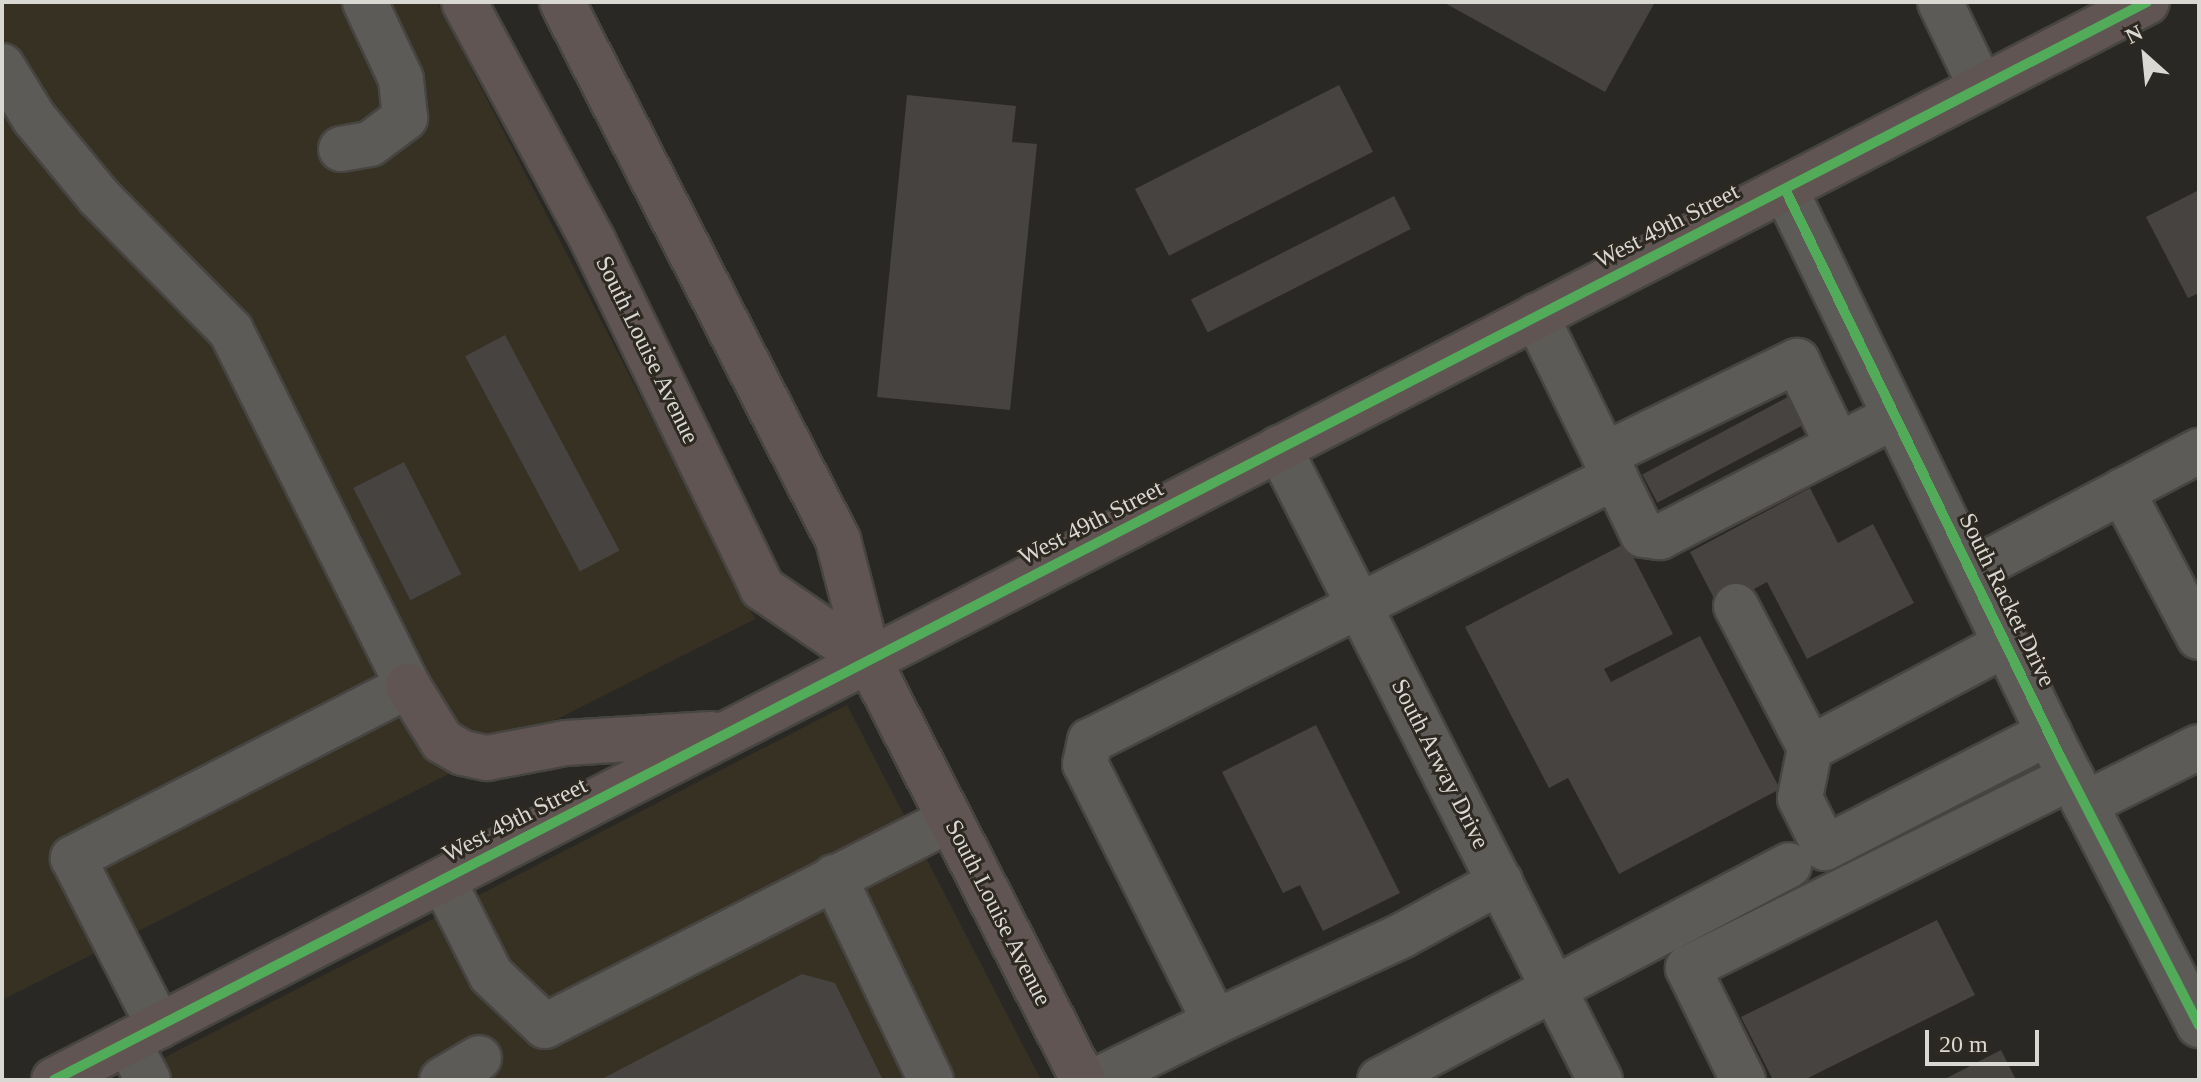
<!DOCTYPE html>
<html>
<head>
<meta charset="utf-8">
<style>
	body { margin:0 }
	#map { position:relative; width:2201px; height:1082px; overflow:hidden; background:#2a2824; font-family:"Times New Roman",serif }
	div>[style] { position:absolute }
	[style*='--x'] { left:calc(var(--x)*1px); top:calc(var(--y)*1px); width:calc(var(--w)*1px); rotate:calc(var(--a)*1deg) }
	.built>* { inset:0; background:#373124 }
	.building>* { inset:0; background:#464341; transform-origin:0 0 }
	.roads { filter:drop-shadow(2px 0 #474541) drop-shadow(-2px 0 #474541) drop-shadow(0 2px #474541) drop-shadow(0 -2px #474541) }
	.minor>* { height:44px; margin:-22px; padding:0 22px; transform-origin:22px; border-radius:22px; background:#5d5b58 }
	.major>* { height:44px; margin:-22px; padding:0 22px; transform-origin:22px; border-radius:22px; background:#605553 }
	.cycleway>* { height:10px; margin:-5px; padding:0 5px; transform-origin:5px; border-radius:5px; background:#51ab58 }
	span { translate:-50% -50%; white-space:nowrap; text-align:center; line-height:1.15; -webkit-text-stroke:6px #2d2921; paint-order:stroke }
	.street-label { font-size:24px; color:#dad8d3 }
	.frame { position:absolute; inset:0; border:4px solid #dad8d3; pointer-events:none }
	.north { position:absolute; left:2105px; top:16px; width:80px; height:80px; -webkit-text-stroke:6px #2d2921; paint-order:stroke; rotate:333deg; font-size:22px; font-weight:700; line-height:32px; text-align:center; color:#dad8d3 }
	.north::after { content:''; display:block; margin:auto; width:28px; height:36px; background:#dad8d3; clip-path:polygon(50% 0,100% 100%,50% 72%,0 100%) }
	.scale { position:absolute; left:1925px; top:1030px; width:114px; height:36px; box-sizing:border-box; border:4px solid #dad8d3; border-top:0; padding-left:10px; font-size:24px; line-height:28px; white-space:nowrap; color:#dad8d3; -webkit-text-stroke:6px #2d2921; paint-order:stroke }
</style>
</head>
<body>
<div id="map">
	<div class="built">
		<div style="clip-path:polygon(2px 2px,437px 2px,755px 619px,2px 1000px)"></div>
		<div style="clip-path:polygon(847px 705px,1041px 1080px,121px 1080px)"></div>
	</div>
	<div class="building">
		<div style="clip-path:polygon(1443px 2px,1655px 2px,1605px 92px)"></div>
		<div style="left:1339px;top:85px;width:75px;height:229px;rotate:63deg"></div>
		<div style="clip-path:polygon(907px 95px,1016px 106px,1012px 142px,1037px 144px,1010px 410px,877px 397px)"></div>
		<div style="clip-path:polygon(2199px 190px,2199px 293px,2188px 298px,2146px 217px)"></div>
		<div style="left:1394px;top:196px;width:37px;height:228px;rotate:63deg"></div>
		<div style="left:505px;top:335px;width:244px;height:45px;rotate:62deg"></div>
		<div style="left:1803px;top:389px;width:32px;height:182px;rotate:62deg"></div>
		<div style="left:404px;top:462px;width:126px;height:57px;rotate:63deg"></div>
		<div style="clip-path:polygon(1810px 488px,1838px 543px,1873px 524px,1914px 603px,1807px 659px,1767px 582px,1719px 608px,1690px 552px)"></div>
		<div style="clip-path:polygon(1626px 543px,1673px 634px,1604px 669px,1611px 682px,1700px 636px,1780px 789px,1619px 874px,1568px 778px,1549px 788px,1465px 627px)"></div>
		<div style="clip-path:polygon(1316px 725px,1400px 893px,1323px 931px,1300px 885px,1283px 893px,1222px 772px)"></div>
		<div style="clip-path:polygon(1937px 920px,1975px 995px,1804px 1080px,1773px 1080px,1741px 1017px)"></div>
		<div style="clip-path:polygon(802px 974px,835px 983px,883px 1080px,600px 1080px)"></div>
		<div style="clip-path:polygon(2001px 1050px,2016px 1080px,1943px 1080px)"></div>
	</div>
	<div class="roads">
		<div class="minor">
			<div style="--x:1940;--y:2;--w:94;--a:64.2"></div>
			<div style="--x:2;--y:66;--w:61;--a:58.4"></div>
			<div style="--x:34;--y:118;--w:102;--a:50.6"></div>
			<div style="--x:99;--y:197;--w:188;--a:45.4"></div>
			<div style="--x:231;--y:331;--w:397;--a:63.5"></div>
			<div style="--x:408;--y:686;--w:377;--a:152.8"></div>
			<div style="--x:73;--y:858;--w:189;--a:62.9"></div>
			<div style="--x:341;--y:149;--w:29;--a:-10"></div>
			<div style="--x:370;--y:144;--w:44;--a:-36.6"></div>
			<div style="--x:405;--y:118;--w:39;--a:-96"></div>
			<div style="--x:401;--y:79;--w:85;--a:-115.1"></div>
			<div style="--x:1785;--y:189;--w:630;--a:64.13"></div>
			<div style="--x:2060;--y:756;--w:303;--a:62.7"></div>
			<div style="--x:1536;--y:316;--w:179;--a:63.9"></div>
			<div style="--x:1279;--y:448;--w:709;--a:63.07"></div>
			<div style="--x:1604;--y:455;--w:215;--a:-26"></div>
			<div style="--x:1797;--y:361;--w:94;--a:64.2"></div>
			<div style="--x:2122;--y:491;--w:165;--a:62.2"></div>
			<div style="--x:1971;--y:571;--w:258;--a:-27.8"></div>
			<div style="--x:1736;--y:606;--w:160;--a:62.5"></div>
			<div style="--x:2006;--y:644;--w:222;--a:152"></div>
			<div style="--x:1810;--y:748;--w:51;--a:101.3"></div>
			<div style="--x:1800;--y:798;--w:56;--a:63.4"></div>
			<div style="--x:1825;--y:848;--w:252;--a:-27.2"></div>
			<div style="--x:2085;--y:804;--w:127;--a:-26.6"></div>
			<div style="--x:834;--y:877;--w:225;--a:64.5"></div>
			<div style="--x:443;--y:880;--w:106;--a:63.2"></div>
			<div style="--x:491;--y:975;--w:74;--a:43.4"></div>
			<div style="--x:545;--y:1026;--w:454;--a:-27"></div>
			<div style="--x:1215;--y:1022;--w:207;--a:-24.8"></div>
			<div style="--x:1403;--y:935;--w:111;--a:-28.7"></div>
			<div style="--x:128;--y:1042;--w:43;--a:62.2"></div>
			<div style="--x:442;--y:1080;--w:43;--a:-30.7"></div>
			<div style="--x:1097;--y:1080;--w:131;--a:-26.2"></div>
			<div style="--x:1215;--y:1022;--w:289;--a:-116.7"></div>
			<div style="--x:1085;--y:764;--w:24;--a:-78"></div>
			<div style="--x:1090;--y:741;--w:588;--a:-26.7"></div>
			<div style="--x:1615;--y:477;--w:64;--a:64.2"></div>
			<div style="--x:1643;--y:535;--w:17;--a:7"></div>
			<div style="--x:1660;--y:537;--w:264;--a:-27.2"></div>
			<div style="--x:1380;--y:1080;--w:462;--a:-27.7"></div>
			<div style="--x:1743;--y:1080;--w:125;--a:-116.2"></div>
			<div style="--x:1688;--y:968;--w:428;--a:-26.5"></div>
		</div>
		<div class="major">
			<div style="--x:464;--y:2;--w:272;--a:61.6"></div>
			<div style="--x:593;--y:241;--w:386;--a:64"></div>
			<div style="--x:762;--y:588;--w:130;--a:34.3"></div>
			<div style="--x:562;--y:2;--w:605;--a:62.84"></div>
			<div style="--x:838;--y:540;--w:125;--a:75.6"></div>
			<div style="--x:869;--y:661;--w:470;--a:62.9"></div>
			<div style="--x:408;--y:686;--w:65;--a:58.3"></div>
			<div style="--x:442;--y:741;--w:24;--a:30"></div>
			<div style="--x:463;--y:753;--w:25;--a:12"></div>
			<div style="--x:487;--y:758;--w:80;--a:-10.8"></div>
			<div style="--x:566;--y:743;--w:145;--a:-3.6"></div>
			<div style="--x:54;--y:1080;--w:2354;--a:-27.25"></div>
		</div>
	</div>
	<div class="cycleway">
		<div style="--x:1785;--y:189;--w:630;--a:64.13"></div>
		<div style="--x:2060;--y:756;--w:303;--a:62.7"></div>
		<div style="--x:54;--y:1080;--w:2354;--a:-27.25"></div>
	</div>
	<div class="street-label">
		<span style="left:1667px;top:226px;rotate:-27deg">West 49th Street</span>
		<span style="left:647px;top:350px;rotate:64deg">South Louise Avenue</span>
		<span style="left:1091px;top:523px;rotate:-27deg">West 49th Street</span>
		<span style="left:2007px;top:600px;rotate:64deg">South Racket Drive</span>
		<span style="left:1440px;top:764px;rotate:63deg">South Arway Drive</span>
		<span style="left:515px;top:820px;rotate:-27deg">West 49th Street</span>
		<span style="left:998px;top:913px;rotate:63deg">South Louise Avenue</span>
	</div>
	<div class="frame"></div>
	<div class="north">N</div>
	<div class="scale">20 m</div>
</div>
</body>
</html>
